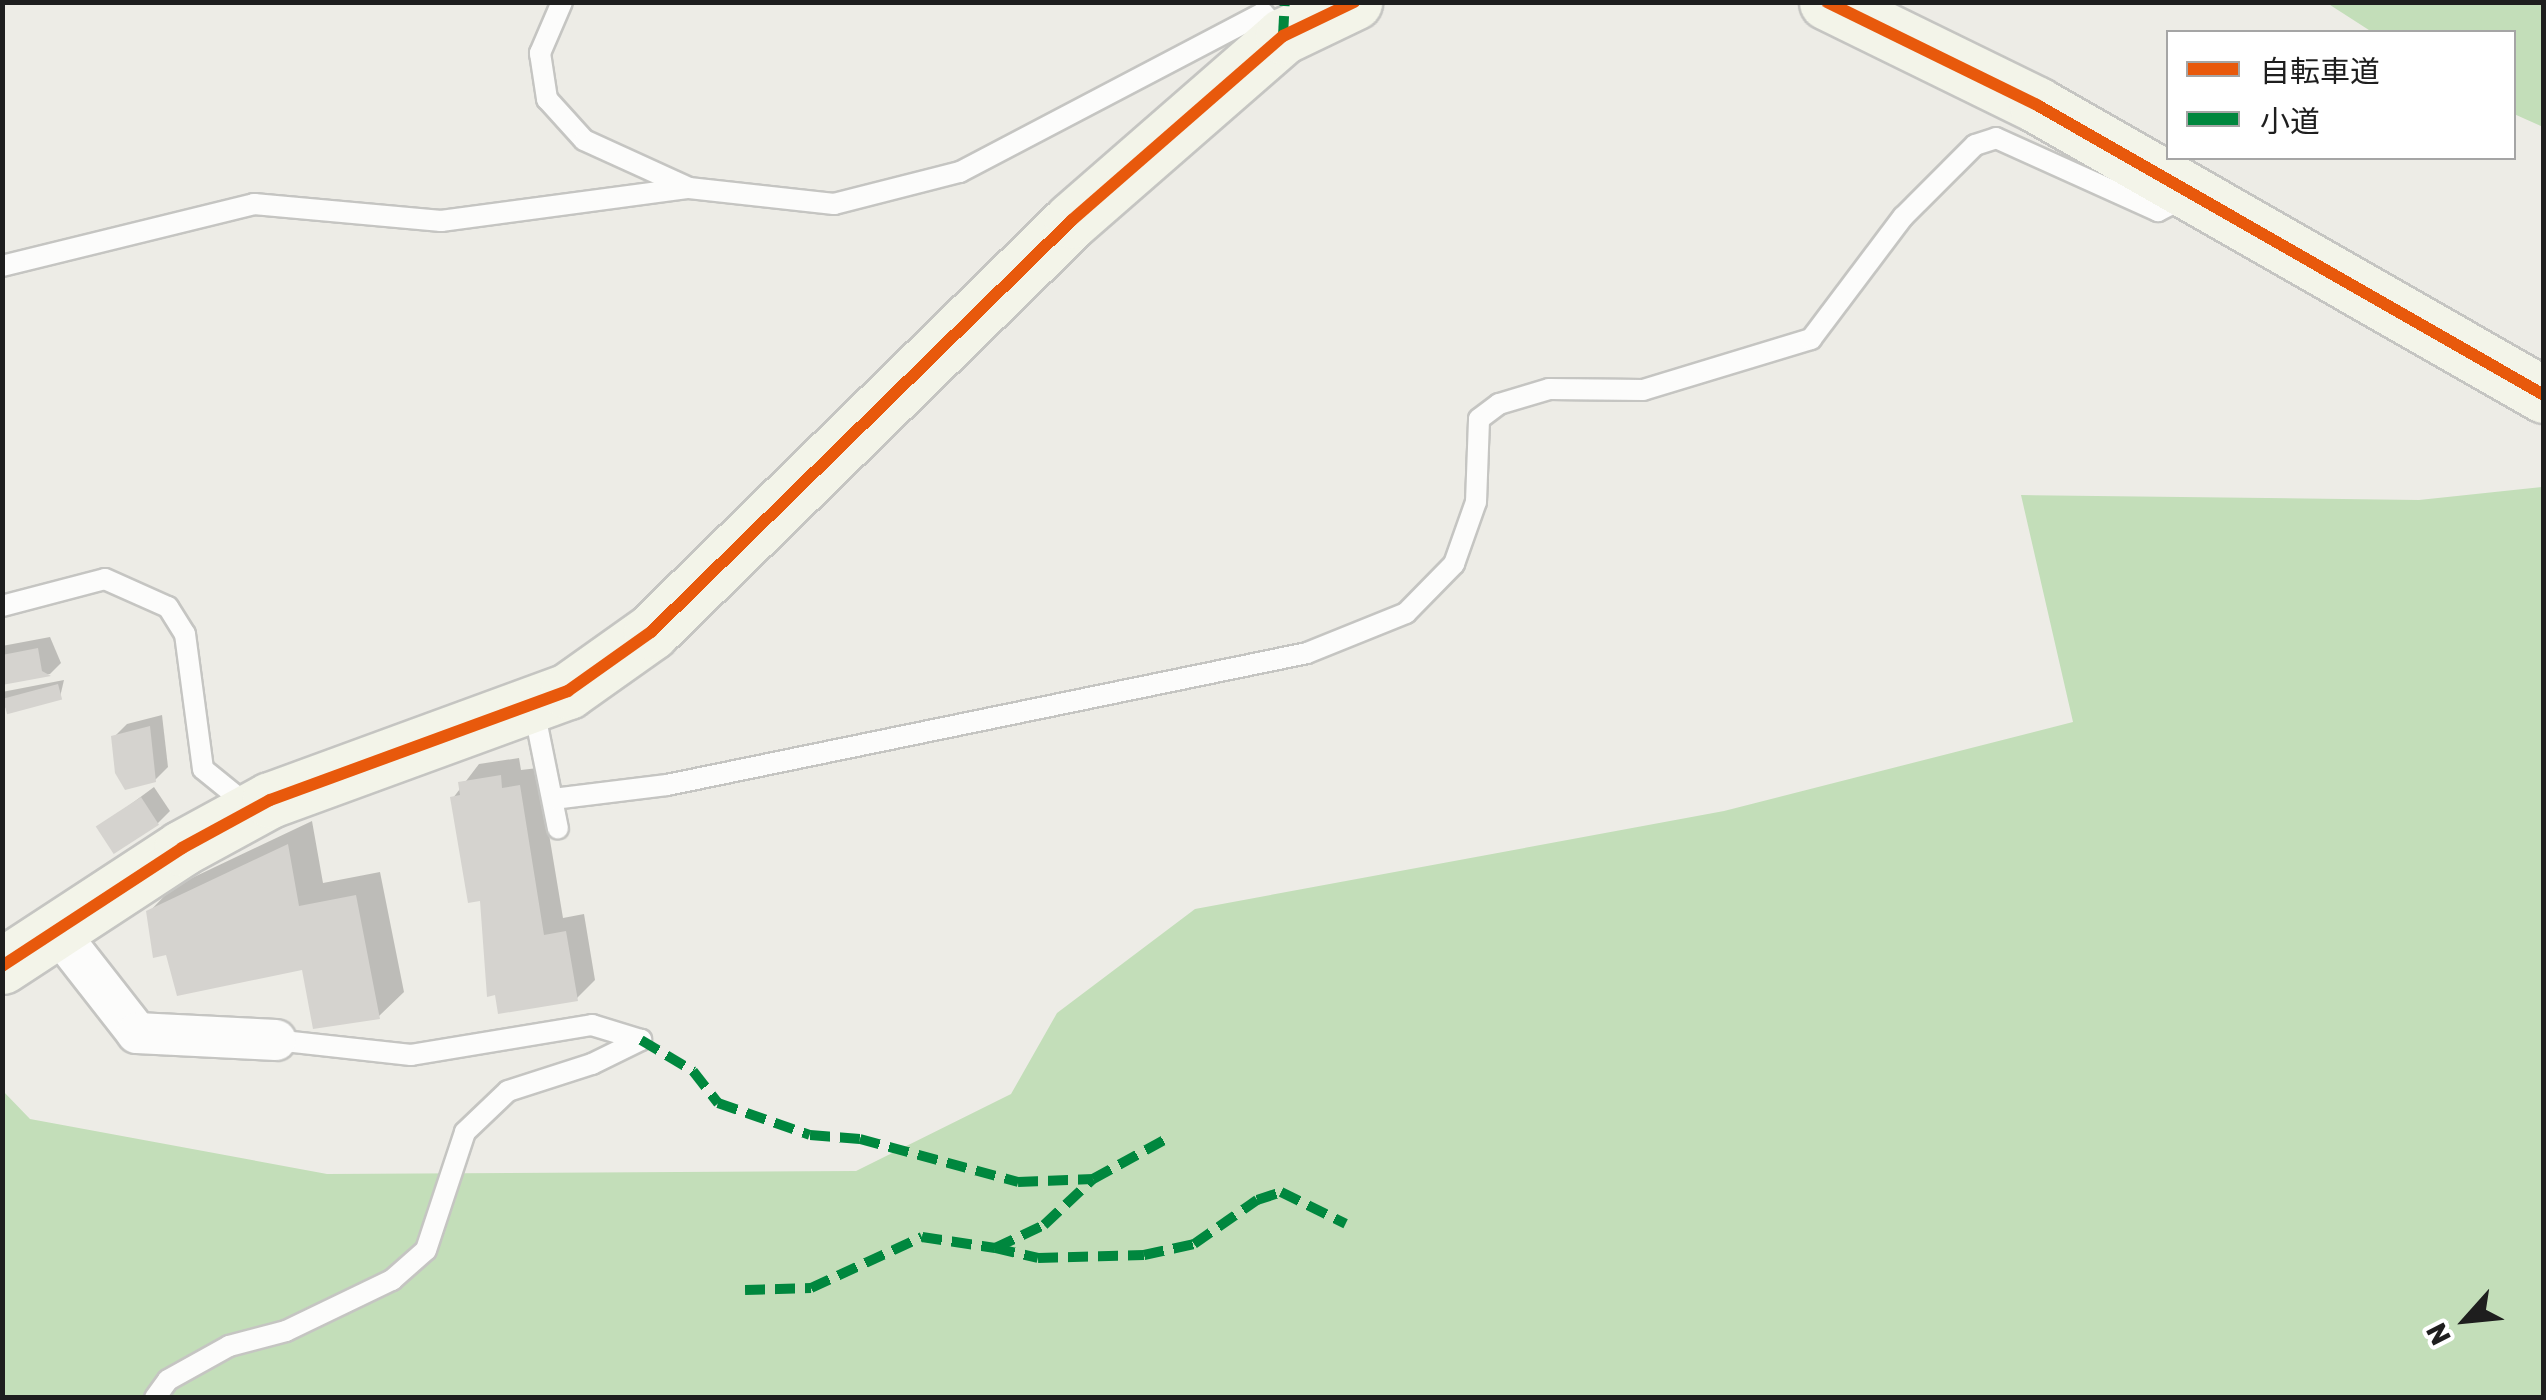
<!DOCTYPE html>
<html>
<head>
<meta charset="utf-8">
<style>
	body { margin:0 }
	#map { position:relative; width:2546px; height:1400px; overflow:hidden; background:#edece6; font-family:Rubik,"Noto Sans JP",sans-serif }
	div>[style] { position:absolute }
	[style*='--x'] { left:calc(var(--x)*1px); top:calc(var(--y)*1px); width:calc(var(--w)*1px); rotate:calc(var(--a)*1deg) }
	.forest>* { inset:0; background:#c3deb9 }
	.shadow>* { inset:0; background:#0003 }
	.building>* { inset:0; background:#d5d3cf; transform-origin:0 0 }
	.roads { filter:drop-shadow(2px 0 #c5c5c2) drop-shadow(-2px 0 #c5c5c2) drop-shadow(0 2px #c5c5c2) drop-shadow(0 -2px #c5c5c2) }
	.lane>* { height:20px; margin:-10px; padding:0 10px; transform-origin:10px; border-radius:10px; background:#fcfcfb }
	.street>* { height:40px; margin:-20px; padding:0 20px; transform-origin:20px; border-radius:20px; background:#fcfcfb }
	.secondary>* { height:55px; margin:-27.5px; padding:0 27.5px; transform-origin:27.5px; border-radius:27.5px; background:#f3f4e9 }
	.quiet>* { height:10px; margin-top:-5px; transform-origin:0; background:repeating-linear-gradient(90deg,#00873e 0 20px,transparent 0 30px) }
	.cycleway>* { height:12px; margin:-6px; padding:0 6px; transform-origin:6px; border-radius:6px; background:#e8590c }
	span { translate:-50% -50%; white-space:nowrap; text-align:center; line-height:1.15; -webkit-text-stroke:10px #fff; paint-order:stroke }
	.frame { position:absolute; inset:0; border:5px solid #1e1e1e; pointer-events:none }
	.legend { position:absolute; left:2166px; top:30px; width:350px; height:130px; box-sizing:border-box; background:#fff; border:2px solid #a5a5a5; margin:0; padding:12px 18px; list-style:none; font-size:30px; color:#1e1e1e }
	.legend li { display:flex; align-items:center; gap:20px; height:50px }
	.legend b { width:50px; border:2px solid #a5a5a5 }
	.north { position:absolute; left:2416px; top:1270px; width:100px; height:100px; -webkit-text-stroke:8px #fff; paint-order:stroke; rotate:243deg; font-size:28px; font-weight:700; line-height:40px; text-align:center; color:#1e1e1e }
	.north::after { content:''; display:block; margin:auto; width:35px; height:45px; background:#1e1e1e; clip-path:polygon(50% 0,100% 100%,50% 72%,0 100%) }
</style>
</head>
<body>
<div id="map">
	<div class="forest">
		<div style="clip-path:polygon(2327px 3px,2543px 3px,2543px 127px,2514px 114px,2514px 32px,2372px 32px)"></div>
		<div style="clip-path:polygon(2543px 487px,2543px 1397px,3px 1397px,2px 1090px,30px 1119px,327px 1174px,856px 1171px,1011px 1094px,1057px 1013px,1195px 909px,1724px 811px,2073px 722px,2021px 495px,2419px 500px)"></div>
	</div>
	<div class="shadow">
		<div style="clip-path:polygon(50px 637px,61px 663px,50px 674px,2px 683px,2px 646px)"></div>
		<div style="clip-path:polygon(64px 680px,60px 697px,2px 708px,2px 692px)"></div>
		<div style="clip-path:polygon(162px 715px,168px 767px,155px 780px,114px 737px,127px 724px)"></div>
		<div style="clip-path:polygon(519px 758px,521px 770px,538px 768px,563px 918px,584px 914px,595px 980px,577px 998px,482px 898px,453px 798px,479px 764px)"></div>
		<div style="clip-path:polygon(154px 787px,170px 811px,158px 823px,100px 827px)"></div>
		<div style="clip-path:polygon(312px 821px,323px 883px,380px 872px,404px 992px,379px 1016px,304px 967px,168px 952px,149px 912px,173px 887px)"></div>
	</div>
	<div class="building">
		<div style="clip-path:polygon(38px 648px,42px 671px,51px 676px,2px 685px,2px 655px)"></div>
		<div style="left:58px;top:684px;width:16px;height:57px;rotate:75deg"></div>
		<div style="clip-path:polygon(150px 726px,156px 782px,125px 790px,115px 773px,111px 736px)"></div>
		<div style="clip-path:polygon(501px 775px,502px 788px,520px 785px,544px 935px,566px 931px,578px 1001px,498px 1014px,495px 995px,487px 997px,480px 901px,468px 903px,450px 797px,460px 795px,458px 782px)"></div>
		<div style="left:141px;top:797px;width:33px;height:54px;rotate:57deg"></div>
		<div style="clip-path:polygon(288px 844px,299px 906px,356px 895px,380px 1019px,313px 1029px,302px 970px,177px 996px,166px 955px,153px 958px,146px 911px)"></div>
	</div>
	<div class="roads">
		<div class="lane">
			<div style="--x:562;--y:2;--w:56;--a:113.3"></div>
			<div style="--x:540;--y:53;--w:47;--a:81.3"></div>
			<div style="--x:547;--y:99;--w:55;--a:47.9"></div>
			<div style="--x:584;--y:140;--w:113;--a:24.5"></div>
			<div style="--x:2;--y:266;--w:260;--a:-13.8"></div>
			<div style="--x:254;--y:204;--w:188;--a:5.2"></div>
			<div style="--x:441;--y:221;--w:250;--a:-7.6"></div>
			<div style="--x:689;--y:188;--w:146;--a:6.3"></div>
			<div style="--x:834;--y:204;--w:130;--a:-14.3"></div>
			<div style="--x:960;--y:172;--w:342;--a:-27.7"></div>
			<div style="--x:1263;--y:13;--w:27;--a:48"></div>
			<div style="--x:2;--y:606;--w:106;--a:-14.7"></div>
			<div style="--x:105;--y:579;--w:69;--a:24"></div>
			<div style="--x:168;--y:607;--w:32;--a:58"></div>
			<div style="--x:185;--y:634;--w:136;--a:82.4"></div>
			<div style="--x:203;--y:769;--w:62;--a:39.1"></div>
			<div style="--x:533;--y:705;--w:126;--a:78.6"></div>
			<div style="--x:553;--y:799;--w:115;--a:-7"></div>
			<div style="--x:667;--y:785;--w:653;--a:-11.65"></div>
			<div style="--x:1307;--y:653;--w:107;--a:-22"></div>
			<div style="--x:1406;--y:613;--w:69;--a:-45.6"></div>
			<div style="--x:1454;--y:564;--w:66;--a:-70.5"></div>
			<div style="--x:1476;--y:502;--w:83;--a:-87.9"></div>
			<div style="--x:1479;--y:419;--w:25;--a:-37"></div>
			<div style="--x:1499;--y:404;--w:52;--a:-16.7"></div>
			<div style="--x:1549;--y:389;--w:94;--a:0.6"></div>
			<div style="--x:1643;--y:390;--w:176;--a:-16.9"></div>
			<div style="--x:1811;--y:339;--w:153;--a:-53"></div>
			<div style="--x:1903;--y:217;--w:102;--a:-45"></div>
			<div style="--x:1975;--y:145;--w:22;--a:-18"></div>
			<div style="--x:1996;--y:138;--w:178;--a:24.3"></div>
			<div style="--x:2158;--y:211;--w:31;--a:-27"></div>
			<div style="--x:155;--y:1398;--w:22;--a:-54"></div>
			<div style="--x:168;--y:1380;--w:70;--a:-29.1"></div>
			<div style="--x:229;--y:1346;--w:59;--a:-14.7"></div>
			<div style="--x:286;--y:1331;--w:118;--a:-25.7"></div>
			<div style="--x:392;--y:1280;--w:45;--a:-41.4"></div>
			<div style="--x:426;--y:1250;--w:124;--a:-71.7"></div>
			<div style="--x:465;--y:1132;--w:59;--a:-43.6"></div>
			<div style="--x:508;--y:1091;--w:88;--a:-17.8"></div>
			<div style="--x:592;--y:1064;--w:55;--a:-26.1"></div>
			<div style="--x:641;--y:1040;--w:51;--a:-163"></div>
			<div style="--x:592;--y:1025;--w:183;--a:170.6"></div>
			<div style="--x:411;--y:1055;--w:136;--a:-173.7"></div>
		</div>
		<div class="street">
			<div style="--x:55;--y:928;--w:133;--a:52"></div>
			<div style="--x:137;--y:1033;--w:139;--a:2.9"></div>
		</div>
		<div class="secondary">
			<div style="--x:1827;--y:2;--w:234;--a:26.1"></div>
			<div style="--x:2037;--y:105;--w:584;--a:29.77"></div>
			<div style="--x:2;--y:966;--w:215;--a:-33.2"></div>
			<div style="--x:182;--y:848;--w:100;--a:-28.6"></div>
			<div style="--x:270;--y:800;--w:317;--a:-20.1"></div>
			<div style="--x:568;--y:691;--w:102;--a:-35.4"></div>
			<div style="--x:651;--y:632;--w:589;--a:-44.38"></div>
			<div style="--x:1072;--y:220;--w:280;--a:-41.1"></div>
			<div style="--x:1283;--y:36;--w:79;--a:-25.6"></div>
		</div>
	</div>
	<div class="quiet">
		<div style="--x:1283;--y:36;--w:34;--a:-87"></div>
		<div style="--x:641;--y:1040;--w:61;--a:30.8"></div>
		<div style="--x:693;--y:1071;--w:41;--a:52"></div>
		<div style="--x:718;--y:1103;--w:97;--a:19.2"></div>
		<div style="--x:810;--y:1135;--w:50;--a:4.6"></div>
		<div style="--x:860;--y:1139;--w:164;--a:15.2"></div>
		<div style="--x:1018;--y:1182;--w:75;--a:-2.3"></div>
		<div style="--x:1093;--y:1179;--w:83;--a:-28.7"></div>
		<div style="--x:995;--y:1248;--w:44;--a:13.1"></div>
		<div style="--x:1038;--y:1258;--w:106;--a:-1.6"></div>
		<div style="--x:1144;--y:1255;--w:51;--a:-12.4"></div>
		<div style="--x:1194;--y:1244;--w:77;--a:-34.9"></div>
		<div style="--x:1257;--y:1200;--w:25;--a:-18"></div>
		<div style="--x:1281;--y:1192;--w:72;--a:26.2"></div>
		<div style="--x:745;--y:1290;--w:66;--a:-1.7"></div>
		<div style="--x:811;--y:1288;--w:122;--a:-24.7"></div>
		<div style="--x:922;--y:1237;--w:74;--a:8.6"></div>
		<div style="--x:995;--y:1248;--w:54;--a:-25.1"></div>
		<div style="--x:1044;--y:1225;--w:67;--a:-43.2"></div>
	</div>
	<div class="cycleway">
		<div style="--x:1827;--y:2;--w:234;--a:26.1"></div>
		<div style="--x:2037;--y:105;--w:584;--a:29.77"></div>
		<div style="--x:2;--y:966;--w:215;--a:-33.2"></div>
		<div style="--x:182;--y:848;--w:100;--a:-28.6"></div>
		<div style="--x:270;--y:800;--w:317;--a:-20.1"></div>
		<div style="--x:568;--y:691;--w:102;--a:-35.4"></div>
		<div style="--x:651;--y:632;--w:589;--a:-44.38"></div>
		<div style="--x:1072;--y:220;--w:280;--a:-41.1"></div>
		<div style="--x:1283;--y:36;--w:79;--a:-25.6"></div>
	</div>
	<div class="frame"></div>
	<ul class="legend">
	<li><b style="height:12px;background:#e8590c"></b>自転車道</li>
	<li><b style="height:12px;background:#00873e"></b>小道</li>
	</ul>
	<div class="north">N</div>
</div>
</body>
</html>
